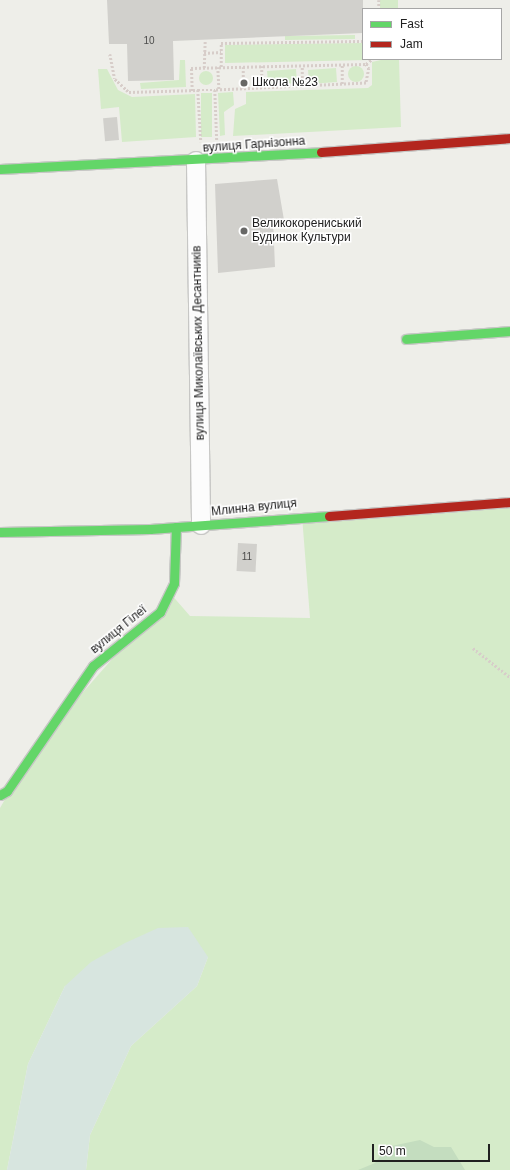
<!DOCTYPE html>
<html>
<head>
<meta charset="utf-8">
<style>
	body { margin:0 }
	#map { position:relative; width:510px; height:1170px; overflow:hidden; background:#eeeee9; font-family:Helvetica,sans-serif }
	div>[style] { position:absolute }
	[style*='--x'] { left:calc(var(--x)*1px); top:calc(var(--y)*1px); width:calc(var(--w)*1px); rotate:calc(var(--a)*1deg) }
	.grass>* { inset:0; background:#d5ebc9; transform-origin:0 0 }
	.round { border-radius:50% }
	.forest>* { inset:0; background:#c4ddbf }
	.wetland>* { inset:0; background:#d7e5df }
	.building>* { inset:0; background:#d1d0cc; transform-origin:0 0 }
	.path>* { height:2.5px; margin-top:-1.25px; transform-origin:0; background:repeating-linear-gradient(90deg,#d7cdc9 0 2px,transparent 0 4px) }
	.roads { filter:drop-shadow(1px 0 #c7c7c5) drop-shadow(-1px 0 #c7c7c5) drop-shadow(0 1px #c7c7c5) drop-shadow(0 -1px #c7c7c5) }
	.street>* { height:18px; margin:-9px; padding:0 9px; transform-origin:9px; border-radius:9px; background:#fcfcfc }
	.fast>* { height:9px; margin:-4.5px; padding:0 4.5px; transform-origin:4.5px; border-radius:4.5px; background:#63d668 }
	.jam>* { height:9px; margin:-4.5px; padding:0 4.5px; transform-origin:4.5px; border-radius:4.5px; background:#b3261e }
	.dots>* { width:11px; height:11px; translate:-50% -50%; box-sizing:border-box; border:2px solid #fff; border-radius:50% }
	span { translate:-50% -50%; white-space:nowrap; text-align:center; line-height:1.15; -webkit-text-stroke:3px #fff; paint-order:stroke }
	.number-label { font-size:10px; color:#4c4c4b }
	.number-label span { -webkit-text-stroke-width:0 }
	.poi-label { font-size:12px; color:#202020 }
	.left { translate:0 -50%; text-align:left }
	.street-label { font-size:12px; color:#202020 }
	.legend { position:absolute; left:362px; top:8px; width:140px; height:52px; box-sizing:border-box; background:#fff; border:1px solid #a6a6a6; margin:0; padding:5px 7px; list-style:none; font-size:12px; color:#202020 }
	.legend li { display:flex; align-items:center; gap:8px; height:20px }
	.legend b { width:20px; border:1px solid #a6a6a6 }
	.scale { position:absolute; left:372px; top:1144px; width:118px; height:18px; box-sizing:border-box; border:2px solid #202020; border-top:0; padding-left:5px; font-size:12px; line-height:14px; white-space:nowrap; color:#202020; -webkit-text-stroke:3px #fff; paint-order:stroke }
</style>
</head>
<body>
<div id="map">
	<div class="grass">
		<div style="left:380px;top:0;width:18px;height:9px"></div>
		<div style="clip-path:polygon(285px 21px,289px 36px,355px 35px,355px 39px,285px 40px)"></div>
		<div style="clip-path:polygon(363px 43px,363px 59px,370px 59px,368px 60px,225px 63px,225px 45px)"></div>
		<div style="clip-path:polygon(385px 59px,399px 60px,401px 127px,233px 136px,235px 109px,246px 104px,246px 92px,368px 88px,372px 85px,372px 62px)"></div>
		<div style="clip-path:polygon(180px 60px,185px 60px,186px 87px,141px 89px,140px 83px,179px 80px)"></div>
		<div class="round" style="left:348px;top:66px;width:16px;height:16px"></div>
		<div style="left:336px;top:68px;width:14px;height:28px;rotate:86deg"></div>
		<div style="clip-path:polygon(98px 69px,107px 69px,118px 90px,132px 97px,195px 94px,196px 137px,122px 142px,119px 107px,101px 109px)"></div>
		<div style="left:296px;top:69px;width:14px;height:29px;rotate:86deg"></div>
		<div class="round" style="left:199px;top:71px;width:14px;height:14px"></div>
		<div style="clip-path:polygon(233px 92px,234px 105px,224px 112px,225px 135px,220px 136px,218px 93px)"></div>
		<div style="left:201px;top:93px;width:11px;height:44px"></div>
		<div style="clip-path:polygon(510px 502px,510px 1170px,86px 1170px,90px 1135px,131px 1046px,197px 986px,208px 957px,65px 986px,28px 1064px,7px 1170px,0 1170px,0 808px,35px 747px,170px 593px,190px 616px,310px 618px,302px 516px)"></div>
	</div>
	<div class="forest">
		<div style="clip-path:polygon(420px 1140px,434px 1147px,451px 1147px,465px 1170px,358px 1170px,375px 1163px,387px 1147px)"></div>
	</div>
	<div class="wetland">
		<div style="clip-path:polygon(188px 927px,208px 957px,197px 986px,131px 1046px,90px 1135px,86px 1170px,7px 1170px,28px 1064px,65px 986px,91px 962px,125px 943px,158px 928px)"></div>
	</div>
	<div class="building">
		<div style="clip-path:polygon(107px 0,363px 0,363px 33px,173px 41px,174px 80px,128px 81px,127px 44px,109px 44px)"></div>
		<div style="left:117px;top:117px;width:23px;height:14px;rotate:85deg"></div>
		<div style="clip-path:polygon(277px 179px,284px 220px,273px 220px,275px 267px,218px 273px,215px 184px)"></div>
		<div style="left:238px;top:543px;width:19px;height:28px;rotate:3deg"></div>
	</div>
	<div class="path">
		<div style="--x:379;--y:0;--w:9;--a:90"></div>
		<div style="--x:204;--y:53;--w:17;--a:-3"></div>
		<div style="--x:110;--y:54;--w:25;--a:79"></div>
		<div style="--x:115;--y:79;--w:19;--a:43"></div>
		<div style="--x:129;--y:92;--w:69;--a:-1.7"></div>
		<div style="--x:198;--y:90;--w:52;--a:86.7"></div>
		<div style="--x:366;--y:64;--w:8;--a:-40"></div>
		<div style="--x:262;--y:66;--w:22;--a:90"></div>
		<div style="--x:218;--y:67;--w:22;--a:87"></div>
		<div style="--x:221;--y:67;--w:24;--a:-90"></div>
		<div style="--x:221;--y:43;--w:142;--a:-0.8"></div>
		<div style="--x:204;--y:68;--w:27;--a:-88"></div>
		<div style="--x:342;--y:84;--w:20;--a:-90"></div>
		<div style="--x:302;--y:86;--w:20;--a:-90"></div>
		<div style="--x:243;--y:89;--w:22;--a:-90"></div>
		<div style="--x:198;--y:90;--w:17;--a:0"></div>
		<div style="--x:215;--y:90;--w:52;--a:87.8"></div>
		<div style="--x:192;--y:91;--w:23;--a:-92"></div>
		<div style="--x:191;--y:68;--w:175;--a:-1.3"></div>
		<div style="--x:366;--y:64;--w:5;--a:53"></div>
		<div style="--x:369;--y:68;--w:15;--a:101"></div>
		<div style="--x:366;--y:83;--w:151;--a:177.3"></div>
		<div style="--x:473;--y:648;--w:47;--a:38.1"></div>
	</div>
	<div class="roads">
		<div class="street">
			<div style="--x:196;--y:161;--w:364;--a:89.2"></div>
		</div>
		<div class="fast">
			<div style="--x:0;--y:169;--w:321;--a:-3"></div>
			<div style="--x:406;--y:339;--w:104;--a:-4.4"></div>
			<div style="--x:0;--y:532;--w:150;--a:-1.1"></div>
			<div style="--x:150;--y:529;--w:179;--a:-4.2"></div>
			<div style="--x:0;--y:795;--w:8;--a:-30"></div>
			<div style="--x:7;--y:791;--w:152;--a:-55.5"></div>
			<div style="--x:93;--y:666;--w:86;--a:-38.9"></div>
			<div style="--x:160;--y:612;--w:32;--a:-64"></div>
			<div style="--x:174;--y:583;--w:56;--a:-88"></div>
		</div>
		<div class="jam">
			<div style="--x:321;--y:152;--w:190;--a:-4.2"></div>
			<div style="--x:329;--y:516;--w:182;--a:-4.4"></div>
		</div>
	</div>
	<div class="dots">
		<div style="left:244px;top:83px;background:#686866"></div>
		<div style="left:244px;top:231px;background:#686866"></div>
	</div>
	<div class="number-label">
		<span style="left:149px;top:41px">10</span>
		<span style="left:247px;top:557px">11</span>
	</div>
	<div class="poi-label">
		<span class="left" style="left:252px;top:83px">Школа №23</span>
		<span class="left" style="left:252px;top:231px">Великокорениський<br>Будинок Культури</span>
	</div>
	<div class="street-label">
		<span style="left:254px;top:145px;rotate:-4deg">вулиця Гарнізонна</span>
		<span style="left:199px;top:343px;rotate:-91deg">вулиця Миколаївських Десантників</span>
		<span style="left:254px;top:508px;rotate:-6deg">Млинна вулиця</span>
		<span style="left:119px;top:630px;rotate:-39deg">вулиця Гілеї</span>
	</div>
	<ul class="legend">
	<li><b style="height:5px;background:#63d668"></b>Fast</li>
	<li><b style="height:5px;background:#b3261e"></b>Jam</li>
	</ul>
	<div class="scale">50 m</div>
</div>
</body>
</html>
